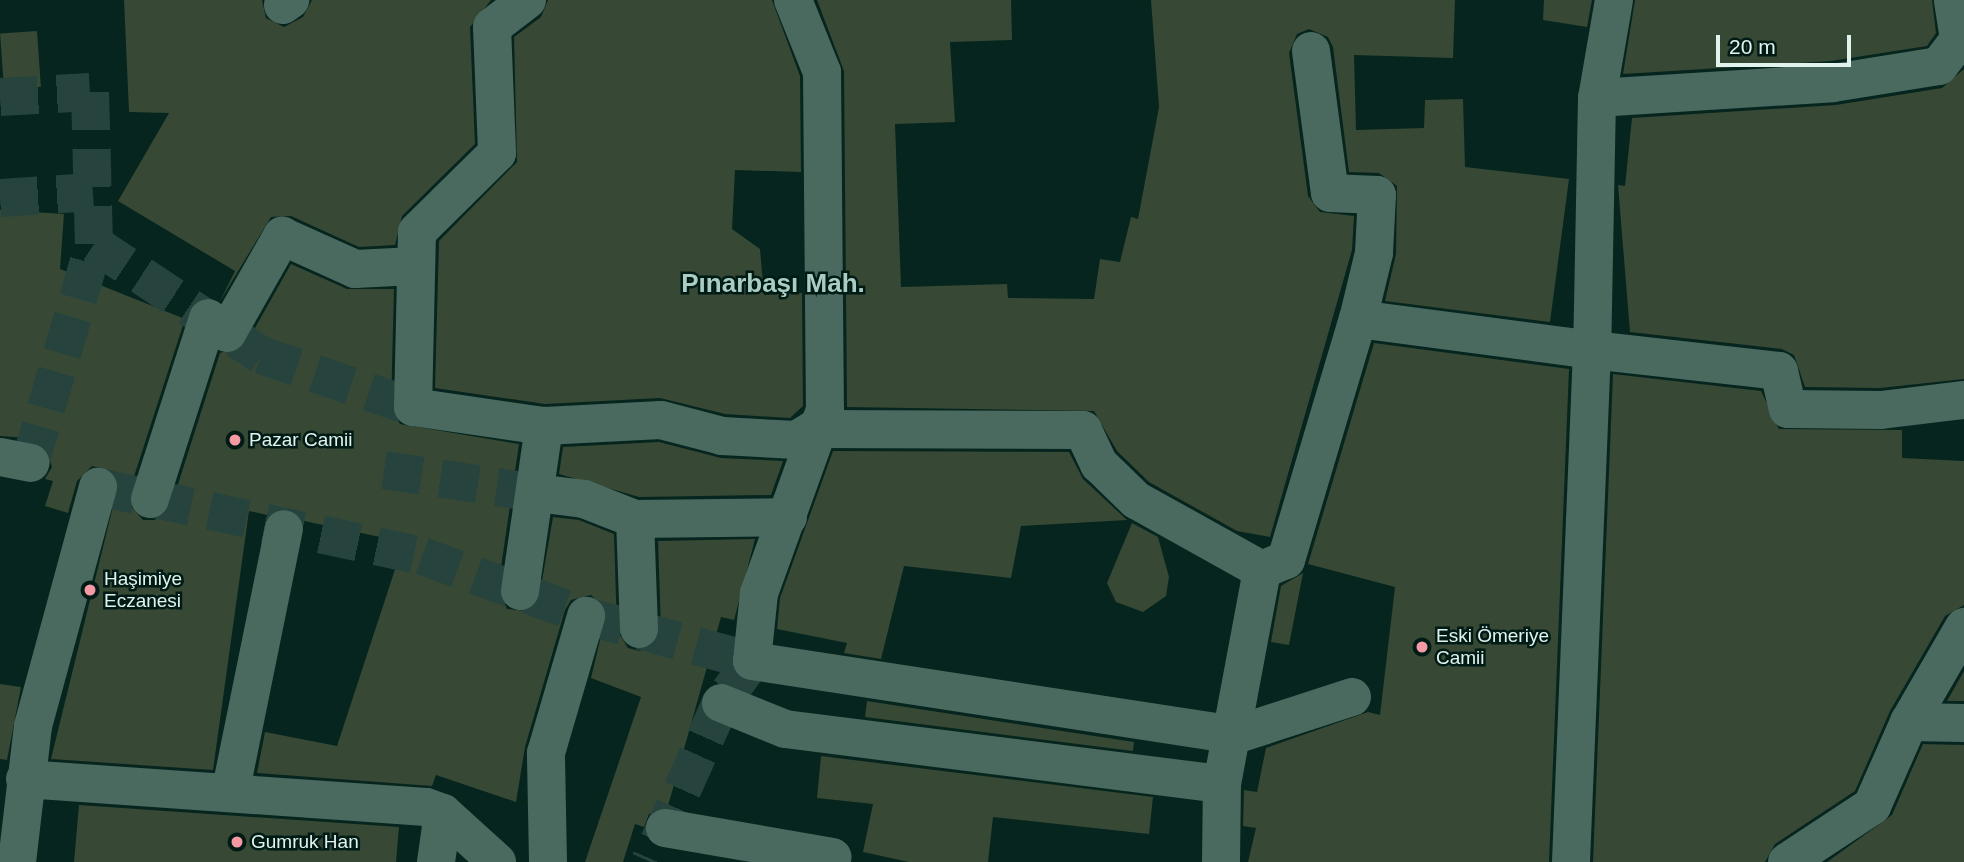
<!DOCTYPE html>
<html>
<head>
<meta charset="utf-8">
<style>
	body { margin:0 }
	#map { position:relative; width:1964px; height:862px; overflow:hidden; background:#05251e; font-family:Arial,sans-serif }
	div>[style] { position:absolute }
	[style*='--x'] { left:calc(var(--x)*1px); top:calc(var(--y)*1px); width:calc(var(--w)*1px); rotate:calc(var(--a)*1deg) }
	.building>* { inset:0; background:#374835; transform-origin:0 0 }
	.minor-tunnel>* { height:38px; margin-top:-19px; transform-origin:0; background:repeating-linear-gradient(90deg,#26443d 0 38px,transparent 0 57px) }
	.minor>* { height:38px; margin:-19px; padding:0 19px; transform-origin:19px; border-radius:19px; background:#4a6a60 }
	.dots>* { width:19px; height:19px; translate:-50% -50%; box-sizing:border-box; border:4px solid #001b15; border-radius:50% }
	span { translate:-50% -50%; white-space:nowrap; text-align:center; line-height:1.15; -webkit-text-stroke:5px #001b15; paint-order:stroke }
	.poi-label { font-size:19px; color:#e1f3ed }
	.left { translate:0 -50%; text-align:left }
	.district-label { font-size:26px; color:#aacdc3; font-weight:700 }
	.scale { position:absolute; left:1716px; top:35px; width:135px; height:32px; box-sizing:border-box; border:4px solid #e1f3ed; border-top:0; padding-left:9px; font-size:21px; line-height:24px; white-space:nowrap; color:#e1f3ed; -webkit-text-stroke:5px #001b15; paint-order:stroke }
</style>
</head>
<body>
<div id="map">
	<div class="building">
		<div style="clip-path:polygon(124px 0,262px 0,266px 18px,284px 27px,303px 17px,312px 0,491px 0,470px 27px,475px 144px,402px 216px,395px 245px,359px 247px,291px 216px,271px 217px,220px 301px,235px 271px,118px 201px,169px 113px,129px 112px)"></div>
		<div style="clip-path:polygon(548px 0,772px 0,800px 76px,801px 172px,735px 170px,732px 229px,760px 249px,764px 295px,802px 293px,803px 406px,790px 418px,725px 414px,660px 398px,545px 404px,435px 388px,439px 241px,517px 162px,514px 37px,541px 17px)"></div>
		<div style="clip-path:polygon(817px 0,1011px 0,1012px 40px,950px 42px,955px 122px,895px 124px,901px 287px,1007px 284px,1008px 298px,1094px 299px,1100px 259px,1120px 262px,1131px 217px,1138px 219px,1159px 107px,1151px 0,1455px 0,1453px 58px,1354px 55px,1356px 130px,1424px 128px,1425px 100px,1463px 99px,1465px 167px,1569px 179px,1550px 322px,1385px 301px,1396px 254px,1397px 186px,1379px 173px,1349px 172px,1333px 47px,1328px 37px,1309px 29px,1297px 34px,1289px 53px,1308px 196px,1320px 212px,1354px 216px,1352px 250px,1270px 537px,1237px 531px,1149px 482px,1117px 451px,1094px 411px,847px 407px,844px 71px)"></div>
		<div style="clip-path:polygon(1544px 0,1592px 0,1587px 27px,1543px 20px)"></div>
		<div style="clip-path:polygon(1635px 0,1932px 0,1936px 33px,1927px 46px,1831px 61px,1623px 74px)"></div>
		<div style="left:37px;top:31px;width:56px;height:37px;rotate:86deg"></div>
		<div style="clip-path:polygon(1964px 69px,1964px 379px,1880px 388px,1805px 387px,1794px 355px,1782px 349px,1630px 332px,1618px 185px,1625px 186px,1632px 118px,1836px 105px,1942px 88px)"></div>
		<div style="clip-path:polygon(0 210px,64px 214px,60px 269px,185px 319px,129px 492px,129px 504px,143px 520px,155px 520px,171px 506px,220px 353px,246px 344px,291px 264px,347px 289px,394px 289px,391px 407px,400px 424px,519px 444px,498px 588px,507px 609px,527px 611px,538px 604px,553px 517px,579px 520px,614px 534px,617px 630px,628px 648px,640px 651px,658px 640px,661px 629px,658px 541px,755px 539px,734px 620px,721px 617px,668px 806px,649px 814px,644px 827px,635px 824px,623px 862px,585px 862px,641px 697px,591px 678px,607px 611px,591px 595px,571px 600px,565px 610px,525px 747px,516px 802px,436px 775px,432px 786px,257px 773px,265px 732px,337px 746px,404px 542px,304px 521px,288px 508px,267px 515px,249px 511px,213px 770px,51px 759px,119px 482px,113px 471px,92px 466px,77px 481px,68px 513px,45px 506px,53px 481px,45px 479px,52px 467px,43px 439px,0 436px)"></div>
		<div style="clip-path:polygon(1374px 343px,1569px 369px,1549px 862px,1248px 862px,1256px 828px,1243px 826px,1244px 790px,1257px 792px,1266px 748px,1368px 712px,1380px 715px,1395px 587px,1308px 564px)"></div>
		<div style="clip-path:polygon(1613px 374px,1761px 391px,1779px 429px,1902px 430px,1902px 458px,1964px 461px,1964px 605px,1945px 616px,1890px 711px,1855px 791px,1775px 844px,1765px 862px,1593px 862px)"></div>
		<div style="clip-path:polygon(659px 442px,721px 458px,783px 461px,771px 495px,639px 497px,559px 474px,563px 447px)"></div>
		<div style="clip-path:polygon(833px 451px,1069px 452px,1083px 479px,1127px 520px,1021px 526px,1011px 578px,904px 566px,881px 659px,844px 653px,847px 643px,777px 629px,780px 598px)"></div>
		<div style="clip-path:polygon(1132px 523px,1158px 537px,1169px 577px,1166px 596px,1143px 612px,1116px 602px,1107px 583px)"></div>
		<div style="clip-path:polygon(1303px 573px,1289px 645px,1271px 642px,1281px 586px)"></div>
		<div style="clip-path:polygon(1964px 671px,1964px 701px,1947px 701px)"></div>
		<div style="clip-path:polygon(0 684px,21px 687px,7px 760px,0 759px)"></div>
		<div style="clip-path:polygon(867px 701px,1134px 742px,1133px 751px,865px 717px)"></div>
		<div style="clip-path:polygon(1923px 744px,1964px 745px,1964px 862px,1827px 862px,1892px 815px)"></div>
		<div style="clip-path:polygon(821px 756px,1153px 797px,1149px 834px,993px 817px,988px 862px,909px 862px,863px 852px,873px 804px,817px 798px)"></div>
		<div style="clip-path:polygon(79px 805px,399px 827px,396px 862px,74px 862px)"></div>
	</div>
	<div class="minor-tunnel">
		<div style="--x:0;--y:97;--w:90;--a:-3.2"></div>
		<div style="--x:90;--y:92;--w:152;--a:88.5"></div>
		<div style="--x:94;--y:244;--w:201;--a:33.6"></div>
		<div style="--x:261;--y:355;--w:161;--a:18.9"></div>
		<div style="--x:0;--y:198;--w:93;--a:-3.7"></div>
		<div style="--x:30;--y:463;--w:228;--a:-73.7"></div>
		<div style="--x:384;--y:470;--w:154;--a:8.6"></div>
		<div style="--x:98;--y:487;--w:331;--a:12"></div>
		<div style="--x:422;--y:556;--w:175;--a:20.1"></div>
		<div style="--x:586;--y:616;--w:172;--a:15.2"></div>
		<div style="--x:752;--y:661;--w:52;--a:126.4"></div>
		<div style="--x:721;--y:703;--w:174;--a:114.1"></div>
	</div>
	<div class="minor">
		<div style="--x:527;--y:0;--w:44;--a:142.4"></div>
		<div style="--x:492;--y:27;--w:126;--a:87.7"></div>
		<div style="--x:497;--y:153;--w:112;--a:135.4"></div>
		<div style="--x:417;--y:232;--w:175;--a:91.3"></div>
		<div style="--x:413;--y:407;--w:132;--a:8.3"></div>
		<div style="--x:544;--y:426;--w:117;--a:-2.9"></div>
		<div style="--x:661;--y:420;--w:63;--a:14.7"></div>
		<div style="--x:722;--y:436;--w:74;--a:3.1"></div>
		<div style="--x:796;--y:440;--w:21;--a:-31"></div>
		<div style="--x:814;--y:429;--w:269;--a:0.2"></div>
		<div style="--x:1083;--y:430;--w:38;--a:65"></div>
		<div style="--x:1099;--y:464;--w:52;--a:44.2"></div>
		<div style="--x:1136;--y:500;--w:144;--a:29.1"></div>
		<div style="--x:1262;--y:570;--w:26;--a:-23"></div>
		<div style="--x:1286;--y:560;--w:252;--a:-73.4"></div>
		<div style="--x:793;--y:0;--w:78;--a:68.1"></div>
		<div style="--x:822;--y:72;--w:338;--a:89.5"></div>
		<div style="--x:825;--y:410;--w:195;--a:109.8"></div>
		<div style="--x:759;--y:593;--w:68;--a:95.9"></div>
		<div style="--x:752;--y:661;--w:489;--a:8.7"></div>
		<div style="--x:1235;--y:735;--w:123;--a:-18"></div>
		<div style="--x:1614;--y:0;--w:99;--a:99.8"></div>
		<div style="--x:1597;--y:98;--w:236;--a:-3.6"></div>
		<div style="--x:1833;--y:83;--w:107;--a:-9.1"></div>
		<div style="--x:1939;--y:66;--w:34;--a:-53"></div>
		<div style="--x:1959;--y:39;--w:39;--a:-99"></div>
		<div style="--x:283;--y:5;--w:9;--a:-36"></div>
		<div style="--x:1311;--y:51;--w:143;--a:82.4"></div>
		<div style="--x:1330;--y:193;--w:47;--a:2.4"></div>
		<div style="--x:1377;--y:195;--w:58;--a:93"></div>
		<div style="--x:1374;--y:253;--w:68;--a:103.6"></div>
		<div style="--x:1358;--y:319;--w:236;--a:7.5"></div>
		<div style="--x:1592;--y:350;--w:512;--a:92.35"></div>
		<div style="--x:1597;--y:98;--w:252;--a:91.1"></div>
		<div style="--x:1592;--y:350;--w:188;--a:6.4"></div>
		<div style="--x:1779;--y:371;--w:39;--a:77"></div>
		<div style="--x:1788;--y:409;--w:93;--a:0.6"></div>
		<div style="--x:1881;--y:410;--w:84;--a:-6.9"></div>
		<div style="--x:227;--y:333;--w:112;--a:-60.4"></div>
		<div style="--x:282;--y:236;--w:80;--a:24.3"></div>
		<div style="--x:355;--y:269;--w:60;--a:-2.9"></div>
		<div style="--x:0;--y:457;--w:31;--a:11"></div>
		<div style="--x:536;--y:493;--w:48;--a:7.1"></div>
		<div style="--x:584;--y:499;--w:55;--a:21.4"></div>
		<div style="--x:635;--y:519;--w:153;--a:-0.7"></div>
		<div style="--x:150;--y:499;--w:190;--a:-72.2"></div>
		<div style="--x:635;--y:519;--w:110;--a:87.9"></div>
		<div style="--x:520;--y:591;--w:167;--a:-81.7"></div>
		<div style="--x:721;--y:703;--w:69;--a:22.1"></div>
		<div style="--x:785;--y:729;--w:440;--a:7.2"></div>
		<div style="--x:1909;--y:722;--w:55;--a:1"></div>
		<div style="--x:25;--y:779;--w:402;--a:4"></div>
		<div style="--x:426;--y:807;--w:18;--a:19"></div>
		<div style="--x:443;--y:813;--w:73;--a:42.2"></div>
		<div style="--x:231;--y:789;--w:265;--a:-78.5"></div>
		<div style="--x:665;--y:828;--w:170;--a:9.8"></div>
		<div style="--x:17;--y:862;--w:137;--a:-83.3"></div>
		<div style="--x:33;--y:726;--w:248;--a:-74.8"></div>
		<div style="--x:436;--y:862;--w:49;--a:-81.9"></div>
		<div style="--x:548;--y:862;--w:109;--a:-91.1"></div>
		<div style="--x:546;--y:753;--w:143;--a:-73.7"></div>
		<div style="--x:1221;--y:862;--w:78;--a:-89.3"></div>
		<div style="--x:1222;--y:784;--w:218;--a:-79.4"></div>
		<div style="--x:1787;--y:862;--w:102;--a:-33.4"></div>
		<div style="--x:1872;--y:806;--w:92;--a:-66.2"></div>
		<div style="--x:1909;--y:722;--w:110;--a:-59.9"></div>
	</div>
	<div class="dots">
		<div style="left:235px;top:440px;background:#f49aa4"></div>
		<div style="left:90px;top:590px;background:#f49aa4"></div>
		<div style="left:1422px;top:647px;background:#f49aa4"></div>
		<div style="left:237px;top:842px;background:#f49aa4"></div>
	</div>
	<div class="poi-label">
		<span class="left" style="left:249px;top:440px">Pazar Camii</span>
		<span class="left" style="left:104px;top:590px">Haşimiye<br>Eczanesi</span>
		<span class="left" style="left:1436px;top:647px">Eski Ömeriye<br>Camii</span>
		<span class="left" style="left:251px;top:842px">Gumruk Han</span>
	</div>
	<div class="district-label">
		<span style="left:773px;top:284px">Pınarbaşı Mah.</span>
	</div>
	<div class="scale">20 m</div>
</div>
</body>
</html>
